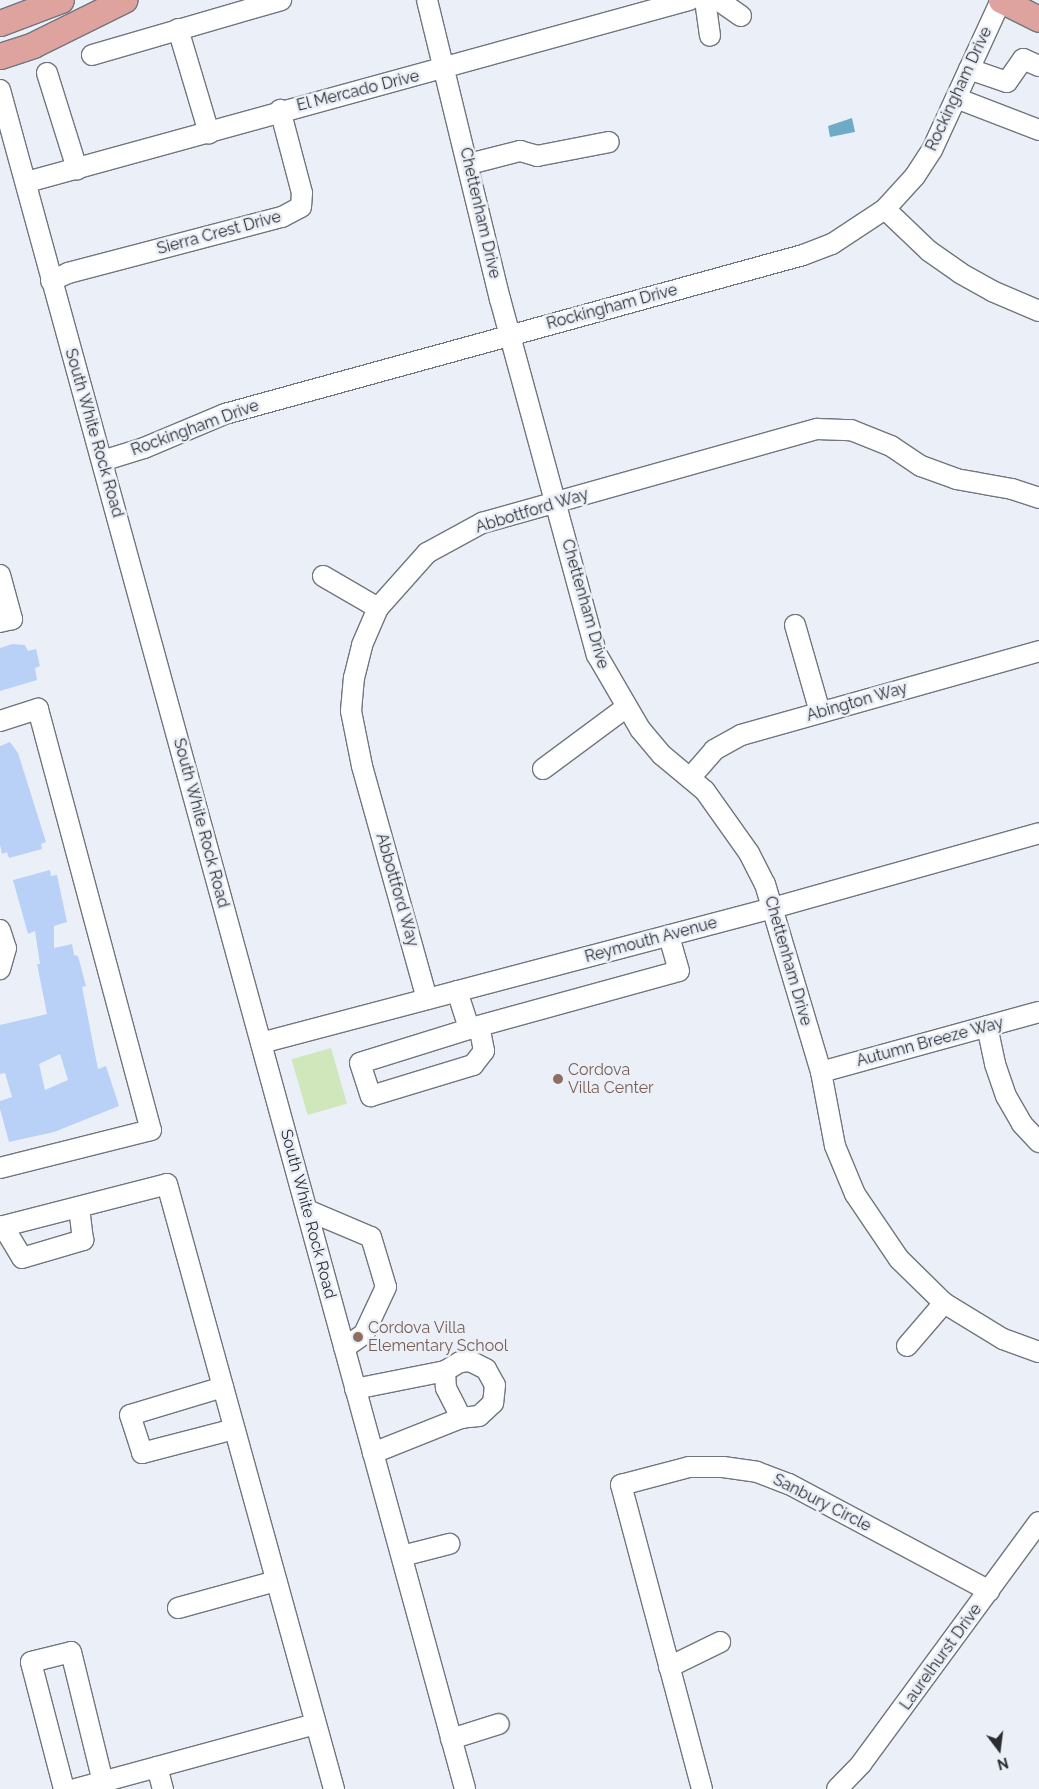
<!DOCTYPE html>
<html>
<head>
<meta charset="utf-8">
<style>
	body { margin:0 }
	#map { position:relative; width:1039px; height:1789px; overflow:hidden; background:#ebf0f8; font-family:Raleway,sans-serif }
	div>[style] { position:absolute }
	[style*='--x'] { left:calc(var(--x)*1px); top:calc(var(--y)*1px); width:calc(var(--w)*1px); rotate:calc(var(--a)*1deg) }
	.green>* { inset:0; background:#d0e6bb; transform-origin:0 0 }
	.water>* { inset:0; background:#6eabc6 }
	.building>* { inset:0; background:#b9d0f7 }
	.roads { filter:drop-shadow(1px 0 #71767d) drop-shadow(-1px 0 #71767d) drop-shadow(0 1px #71767d) drop-shadow(0 -1px #71767d) }
	.minor>* { height:20px; margin:-10px; padding:0 10px; transform-origin:10px; border-radius:10px; background:#fff }
	.major>* { height:25px; margin:-12.5px; padding:0 12.5px; transform-origin:12.5px; border-radius:12.5px; background:#dea39e }
	.dots>* { width:14px; height:14px; translate:-50% -50%; box-sizing:border-box; border:2px solid #ebf0f8; border-radius:50% }
	span { translate:-50% -50%; white-space:nowrap; text-align:center; line-height:1.15; -webkit-text-stroke:5px #ebf0f8; paint-order:stroke }
	.street-label { font-size:16px; color:#2b2d30 }
	.education-label { font-size:16px; color:#785e54 }
	.left { translate:0 -50%; text-align:left }
	.north { position:absolute; left:974px; top:1724px; width:50px; height:50px; -webkit-text-stroke:4px #ebf0f8; paint-order:stroke; rotate:165deg; font-size:14px; font-weight:700; line-height:20px; text-align:center; color:#2b2d30 }
	.north::after { content:''; display:block; margin:auto; width:18px; height:22px; background:#2b2d30; clip-path:polygon(50% 0,100% 100%,50% 72%,0 100%) }
</style>
</head>
<body>
<div id="map">
	<div class="green">
		<div style="left:331px;top:1048px;width:58px;height:41px;rotate:74deg"></div>
	</div>
	<div class="water">
		<div style="clip-path:polygon(852px 118px,855px 132px,830px 137px,828px 126px)"></div>
	</div>
	<div class="building">
		<div style="clip-path:polygon(12px 644px,25px 645px,28px 651px,36px 649px,40px 666px,35px 668px,37px 680px,0 691px,0 648px)"></div>
		<div style="clip-path:polygon(10px 742px,18px 753px,46px 842px,41px 844px,42px 849px,9px 858px,7px 852px,2px 854px,0 845px,0 746px)"></div>
		<div style="clip-path:polygon(evenodd,50px 870px,51px 876px,57px 875px,67px 922px,54px 926px,54px 948px,72px 944px,74px 955px,78px 956px,86px 986px,82px 987px,98px 1069px,106px 1066px,119px 1106px,54px 1132px,9px 1142px,0 1109px,0 1101px,12px 1097px,5px 1073px,0 1074px,0 1025px,47px 1014px,37px 964px,40px 964px,35px 931px,28px 934px,13px 880px,50px 870px,60px 1054px,68px 1080px,45px 1090px,39px 1064px,60px 1054px)"></div>
	</div>
	<div class="roads">
		<div class="minor">
			<div style="--x:427;--y:0;--w:308;--a:76.3"></div>
			<div style="--x:500;--y:299;--w:369;--a:74.8"></div>
			<div style="--x:597;--y:655;--w:86;--a:59.8"></div>
			<div style="--x:640;--y:729;--w:34;--a:50"></div>
			<div style="--x:662;--y:755;--w:56;--a:39.9"></div>
			<div style="--x:705;--y:791;--w:76;--a:54.6"></div>
			<div style="--x:749;--y:853;--w:35;--a:63"></div>
			<div style="--x:765;--y:884;--w:196;--a:73.4"></div>
			<div style="--x:821;--y:1072;--w:75;--a:79.3"></div>
			<div style="--x:835;--y:1146;--w:52;--a:67.4"></div>
			<div style="--x:855;--y:1194;--w:78;--a:55.9"></div>
			<div style="--x:899;--y:1259;--w:63;--a:44.4"></div>
			<div style="--x:944;--y:1303;--w:69;--a:31.4"></div>
			<div style="--x:1003;--y:1339;--w:38;--a:20"></div>
			<div style="--x:705;--y:0;--w:36;--a:82"></div>
			<div style="--x:718;--y:0;--w:28;--a:35"></div>
			<div style="--x:178;--y:29;--w:109;--a:73.4"></div>
			<div style="--x:92;--y:55;--w:197;--a:-16.2"></div>
			<div style="--x:969;--y:69;--w:40;--a:18.9"></div>
			<div style="--x:1007;--y:82;--w:28;--a:-55"></div>
			<div style="--x:1023;--y:59;--w:17;--a:24"></div>
			<div style="--x:47;--y:73;--w:101;--a:72.6"></div>
			<div style="--x:0;--y:90;--w:1761;--a:74.69"></div>
			<div style="--x:956;--y:98;--w:89;--a:21.1"></div>
			<div style="--x:469;--y:164;--w:53;--a:-14.3"></div>
			<div style="--x:520;--y:151;--w:18;--a:16"></div>
			<div style="--x:537;--y:156;--w:73;--a:-11"></div>
			<div style="--x:27;--y:182;--w:687;--a:-15.37"></div>
			<div style="--x:885;--y:209;--w:61;--a:43.7"></div>
			<div style="--x:929;--y:251;--w:38;--a:35"></div>
			<div style="--x:960;--y:273;--w:37;--a:29"></div>
			<div style="--x:992;--y:291;--w:51;--a:23.1"></div>
			<div style="--x:51;--y:281;--w:19;--a:-25"></div>
			<div style="--x:68;--y:273;--w:221;--a:-14.7"></div>
			<div style="--x:282;--y:217;--w:21;--a:-28"></div>
			<div style="--x:301;--y:207;--w:14;--a:-86"></div>
			<div style="--x:302;--y:193;--w:86;--a:-104.8"></div>
			<div style="--x:102;--y:461;--w:44;--a:-17.2"></div>
			<div style="--x:144;--y:448;--w:88;--a:-22.8"></div>
			<div style="--x:225;--y:414;--w:599;--a:-15.38"></div>
			<div style="--x:803;--y:255;--w:31;--a:-21"></div>
			<div style="--x:832;--y:244;--w:64;--a:-33.4"></div>
			<div style="--x:885;--y:209;--w:45;--a:-47.7"></div>
			<div style="--x:915;--y:176;--w:31;--a:-57"></div>
			<div style="--x:932;--y:150;--w:165;--a:-65.3"></div>
			<div style="--x:0;--y:575;--w:46;--a:74.7"></div>
			<div style="--x:12;--y:619;--w:12;--a:166"></div>
			<div style="--x:323;--y:576;--w:64;--a:30.2"></div>
			<div style="--x:795;--y:625;--w:91;--a:74"></div>
			<div style="--x:0;--y:721;--w:40;--a:-18"></div>
			<div style="--x:38;--y:709;--w:436;--a:75"></div>
			<div style="--x:151;--y:1130;--w:156;--a:165.9"></div>
			<div style="--x:543;--y:769;--w:102;--a:-36.6"></div>
			<div style="--x:690;--y:778;--w:37;--a:-49"></div>
			<div style="--x:714;--y:750;--w:31;--a:-29"></div>
			<div style="--x:741;--y:735;--w:310;--a:-15.7"></div>
			<div style="--x:0;--y:930;--w:19;--a:72"></div>
			<div style="--x:6;--y:948;--w:22;--a:106"></div>
			<div style="--x:457;--y:991;--w:40;--a:72"></div>
			<div style="--x:469;--y:1029;--w:114;--a:162.7"></div>
			<div style="--x:360;--y:1063;--w:35;--a:72"></div>
			<div style="--x:371;--y:1096;--w:107;--a:-16.9"></div>
			<div style="--x:473;--y:1065;--w:18;--a:-52"></div>
			<div style="--x:484;--y:1051;--w:25;--a:-101"></div>
			<div style="--x:479;--y:1026;--w:207;--a:-15.4"></div>
			<div style="--x:679;--y:971;--w:37;--a:-106"></div>
			<div style="--x:427;--y:999;--w:242;--a:-105.6"></div>
			<div style="--x:362;--y:766;--w:56;--a:-101.3"></div>
			<div style="--x:351;--y:711;--w:33;--a:-85"></div>
			<div style="--x:354;--y:678;--w:34;--a:-76"></div>
			<div style="--x:362;--y:645;--w:40;--a:-66.6"></div>
			<div style="--x:378;--y:608;--w:74;--a:-48.3"></div>
			<div style="--x:427;--y:553;--w:63;--a:-28.6"></div>
			<div style="--x:482;--y:523;--w:348;--a:-15.7"></div>
			<div style="--x:817;--y:429;--w:34;--a:2"></div>
			<div style="--x:851;--y:430;--w:43;--a:21.8"></div>
			<div style="--x:891;--y:446;--w:36;--a:34"></div>
			<div style="--x:921;--y:466;--w:37;--a:20"></div>
			<div style="--x:956;--y:479;--w:57;--a:10.1"></div>
			<div style="--x:1012;--y:489;--w:28;--a:18"></div>
			<div style="--x:987;--y:1026;--w:39;--a:78"></div>
			<div style="--x:995;--y:1064;--w:34;--a:71"></div>
			<div style="--x:1006;--y:1096;--w:32;--a:60"></div>
			<div style="--x:1022;--y:1124;--w:25;--a:47"></div>
			<div style="--x:261;--y:1043;--w:529;--a:-14.77"></div>
			<div style="--x:773;--y:908;--w:276;--a:-15.7"></div>
			<div style="--x:821;--y:1072;--w:226;--a:-15.4"></div>
			<div style="--x:307;--y:1210;--w:69;--a:22.9"></div>
			<div style="--x:371;--y:1237;--w:52;--a:73.3"></div>
			<div style="--x:386;--y:1287;--w:52;--a:115.1"></div>
			<div style="--x:364;--y:1334;--w:24;--a:145"></div>
			<div style="--x:3;--y:1226;--w:37;--a:59"></div>
			<div style="--x:22;--y:1258;--w:64;--a:-16.4"></div>
			<div style="--x:83;--y:1240;--w:33;--a:-97"></div>
			<div style="--x:0;--y:1227;--w:172;--a:-14.4"></div>
			<div style="--x:167;--y:1184;--w:628;--a:74.57"></div>
			<div style="--x:907;--y:1346;--w:57;--a:-49.3"></div>
			<div style="--x:445;--y:1371;--w:17;--a:87"></div>
			<div style="--x:446;--y:1388;--w:34;--a:63"></div>
			<div style="--x:223;--y:1387;--w:97;--a:163.2"></div>
			<div style="--x:130;--y:1415;--w:40;--a:72"></div>
			<div style="--x:142;--y:1453;--w:95;--a:-14.6"></div>
			<div style="--x:355;--y:1389;--w:92;--a:-11.3"></div>
			<div style="--x:445;--y:1371;--w:17;--a:-31"></div>
			<div style="--x:460;--y:1362;--w:10;--a:-6"></div>
			<div style="--x:470;--y:1361;--w:18;--a:27"></div>
			<div style="--x:486;--y:1369;--w:18;--a:61"></div>
			<div style="--x:495;--y:1385;--w:18;--a:96"></div>
			<div style="--x:493;--y:1403;--w:19;--a:137"></div>
			<div style="--x:479;--y:1416;--w:18;--a:174"></div>
			<div style="--x:461;--y:1418;--w:95;--a:158.3"></div>
			<div style="--x:402;--y:1556;--w:49;--a:-14.3"></div>
			<div style="--x:178;--y:1608;--w:102;--a:-15.4"></div>
			<div style="--x:669;--y:1667;--w:57;--a:-26.1"></div>
			<div style="--x:451;--y:1739;--w:50;--a:-17.4"></div>
			<div style="--x:157;--y:1767;--w:23;--a:75"></div>
			<div style="--x:64;--y:1789;--w:131;--a:-104.6"></div>
			<div style="--x:31;--y:1662;--w:41;--a:-14"></div>
			<div style="--x:71;--y:1652;--w:134;--a:76.2"></div>
			<div style="--x:76;--y:1789;--w:248;--a:-15.2"></div>
			<div style="--x:702;--y:1789;--w:315;--a:-104.9"></div>
			<div style="--x:621;--y:1485;--w:70;--a:-14.8"></div>
			<div style="--x:689;--y:1467;--w:34;--a:0"></div>
			<div style="--x:723;--y:1467;--w:34;--a:8"></div>
			<div style="--x:757;--y:1472;--w:34;--a:21"></div>
			<div style="--x:789;--y:1484;--w:227;--a:28.1"></div>
			<div style="--x:837;--y:1789;--w:35;--a:-46"></div>
			<div style="--x:861;--y:1764;--w:300;--a:-53.7"></div>
		</div>
		<div class="major">
			<div style="--x:1001;--y:0;--w:42;--a:26.6"></div>
			<div style="--x:0;--y:23;--w:65;--a:-20.7"></div>
			<div style="--x:0;--y:56;--w:35;--a:-18"></div>
			<div style="--x:33;--y:45;--w:102;--a:-26.3"></div>
		</div>
	</div>
	<div class="dots">
		<div style="left:558px;top:1079px;background:#8d6e63"></div>
		<div style="left:358px;top:1337px;background:#8d6e63"></div>
	</div>
	<div class="street-label">
		<span style="left:959px;top:89px;rotate:-65deg">Rockingham Drive</span>
		<span style="left:358px;top:91px;rotate:-14deg">El Mercado Drive</span>
		<span style="left:480px;top:213px;rotate:77deg">Chettenham Drive</span>
		<span style="left:219px;top:233px;rotate:-15deg">Sierra Crest Drive</span>
		<span style="left:612px;top:307px;rotate:-15deg">Rockingham Drive</span>
		<span style="left:195px;top:428px;rotate:-20deg">Rockingham Drive</span>
		<span style="left:94px;top:433px;rotate:74deg">South White Rock Road</span>
		<span style="left:532px;top:511px;rotate:-17deg">Abbottford Way</span>
		<span style="left:585px;top:604px;rotate:74deg">Chettenham Drive</span>
		<span style="left:857px;top:702px;rotate:-16deg">Abington Way</span>
		<span style="left:201px;top:823px;rotate:75deg">South White Rock Road</span>
		<span style="left:397px;top:890px;rotate:74deg">Abbottford Way</span>
		<span style="left:651px;top:940px;rotate:-15deg">Reymouth Avenue</span>
		<span style="left:788px;top:961px;rotate:74deg">Chettenham Drive</span>
		<span style="left:930px;top:1042px;rotate:-15deg">Autumn Breeze Way</span>
		<span style="left:308px;top:1214px;rotate:75deg">South White Rock Road</span>
		<span style="left:822px;top:1503px;rotate:27deg">Sanbury Circle</span>
		<span style="left:941px;top:1657px;rotate:-54deg">Laurelhurst Drive</span>
	</div>
	<div class="education-label">
		<span class="left" style="left:568px;top:1079px">Cordova<br>Villa Center</span>
		<span class="left" style="left:368px;top:1337px">Cordova Villa<br>Elementary School</span>
	</div>
	<div class="north">N</div>
</div>
</body>
</html>
